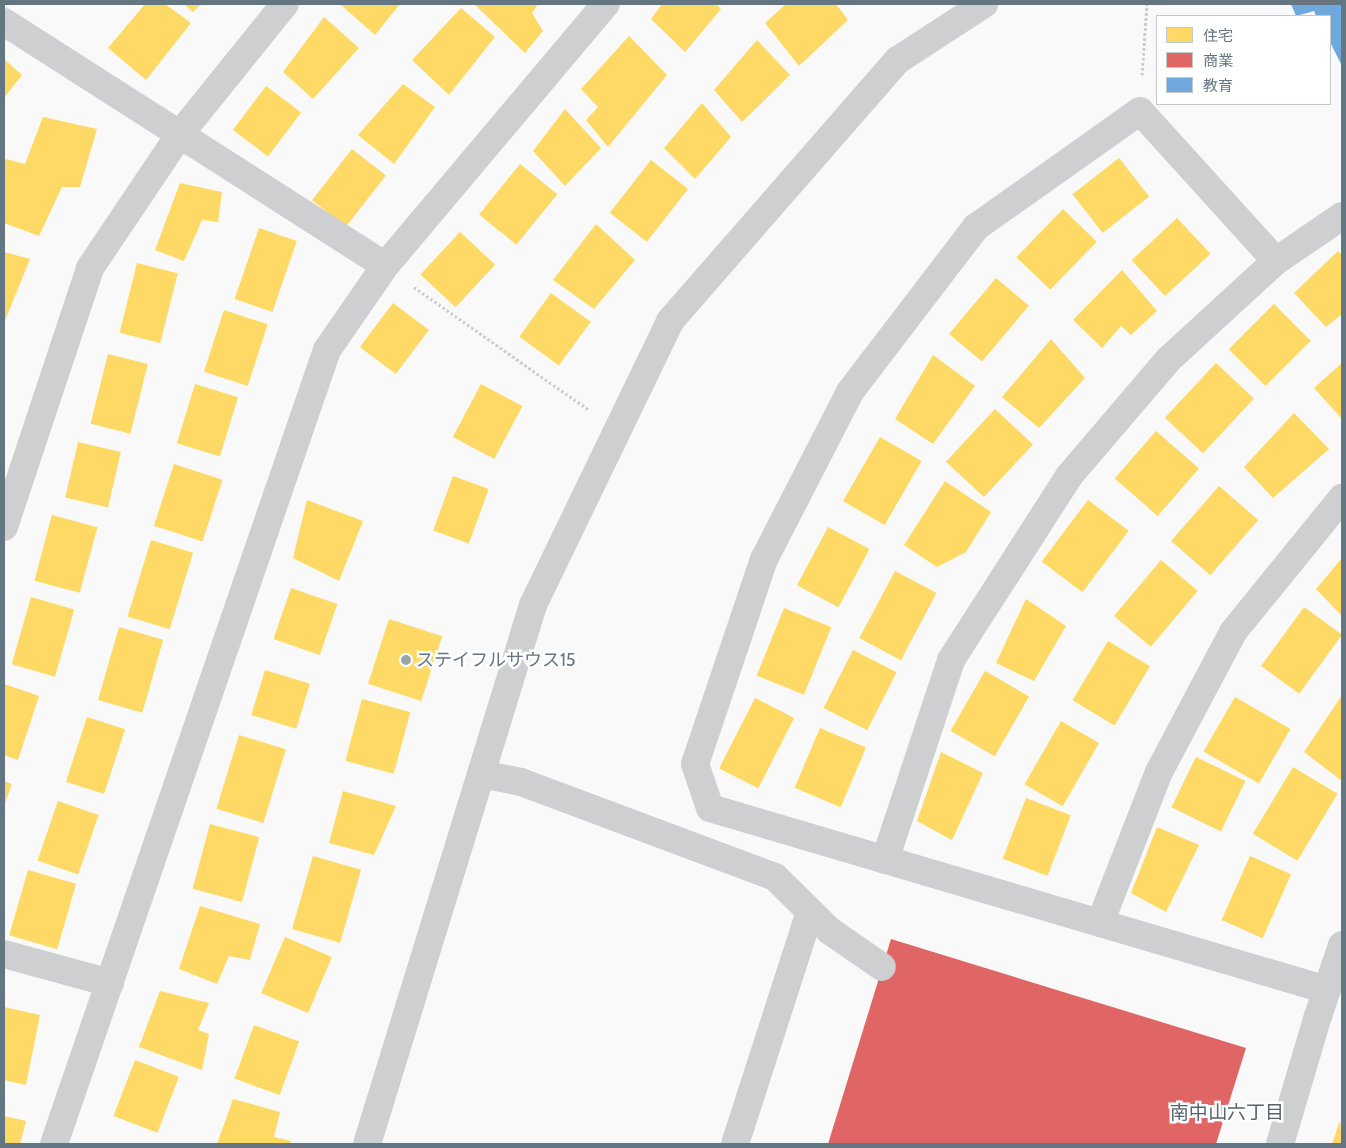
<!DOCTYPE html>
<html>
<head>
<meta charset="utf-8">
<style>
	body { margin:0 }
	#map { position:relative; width:1346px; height:1148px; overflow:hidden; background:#f9f9f9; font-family:Cabin,"Noto Sans JP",sans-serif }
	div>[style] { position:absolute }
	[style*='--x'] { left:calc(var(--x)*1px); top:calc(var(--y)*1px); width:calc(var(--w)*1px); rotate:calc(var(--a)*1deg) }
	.homes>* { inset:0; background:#ffd966; transform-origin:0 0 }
	.shops>* { inset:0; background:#e06666 }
	.schools>* { inset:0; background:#6fa8dc }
	.path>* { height:3px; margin-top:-1.5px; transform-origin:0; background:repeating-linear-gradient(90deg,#cbcccd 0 2.5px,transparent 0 5px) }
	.minor>* { height:28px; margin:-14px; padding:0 14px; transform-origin:14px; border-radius:14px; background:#cecfd0 }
	.dots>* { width:14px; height:14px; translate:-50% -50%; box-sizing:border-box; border:2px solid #fff; border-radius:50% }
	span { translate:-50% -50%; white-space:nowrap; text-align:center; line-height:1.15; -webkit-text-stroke:5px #fff; paint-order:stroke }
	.poi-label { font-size:18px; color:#657683 }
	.left { translate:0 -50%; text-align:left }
	.neighbourhood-label { font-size:19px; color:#57646e }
	.frame { position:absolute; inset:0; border:5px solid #657683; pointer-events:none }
	.legend { position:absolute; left:1156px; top:15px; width:175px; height:90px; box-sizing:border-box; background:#fff; border:1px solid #c1c8cd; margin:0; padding:6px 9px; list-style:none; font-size:15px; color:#657683 }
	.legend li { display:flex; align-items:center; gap:10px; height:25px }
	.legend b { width:25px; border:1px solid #c1c8cd }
</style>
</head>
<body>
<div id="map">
	<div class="homes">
		<div style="clip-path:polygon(145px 4px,165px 4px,191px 23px,146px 80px,108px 48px)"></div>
		<div style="clip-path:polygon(184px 4px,201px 4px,193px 12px)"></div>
		<div style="clip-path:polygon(340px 4px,400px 4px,375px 35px)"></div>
		<div style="clip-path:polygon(474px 4px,538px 4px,532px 13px,543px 31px,525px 53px)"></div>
		<div style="clip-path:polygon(662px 4px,716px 4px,721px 9px,685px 52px,651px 19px)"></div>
		<div style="clip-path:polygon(786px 4px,836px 4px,848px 20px,799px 66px,765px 23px)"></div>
		<div style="clip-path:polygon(461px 8px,495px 37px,449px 95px,412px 60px)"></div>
		<div style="clip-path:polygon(324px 17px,359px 48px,313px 99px,283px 72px)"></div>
		<div style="clip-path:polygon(629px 36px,667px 75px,608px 147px,586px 120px,598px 107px,581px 89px)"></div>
		<div style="clip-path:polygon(757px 40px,790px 75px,742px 122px,714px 90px)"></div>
		<div style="clip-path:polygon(4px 59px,22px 75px,4px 98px)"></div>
		<div style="clip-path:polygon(403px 84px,435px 107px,394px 164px,358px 135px)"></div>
		<div style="left:266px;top:86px;width:44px;height:55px;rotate:37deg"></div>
		<div style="clip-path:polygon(702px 103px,731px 137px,695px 179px,664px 148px)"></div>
		<div style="clip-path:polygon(565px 109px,601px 148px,565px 186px,533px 151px)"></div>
		<div style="clip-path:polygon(43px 117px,97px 129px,80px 187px,62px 187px,39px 236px,4px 223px,4px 164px,6px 159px,25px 164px)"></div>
		<div style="left:352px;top:149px;width:43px;height:65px;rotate:38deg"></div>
		<div style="left:1119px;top:158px;width:49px;height:59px;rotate:52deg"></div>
		<div style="left:651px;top:160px;width:47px;height:67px;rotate:38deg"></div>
		<div style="left:520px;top:164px;width:48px;height:65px;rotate:39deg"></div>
		<div style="clip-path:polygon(180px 183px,222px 192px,218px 222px,202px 220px,184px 261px,155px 250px)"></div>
		<div style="left:1063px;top:209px;width:47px;height:67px;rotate:44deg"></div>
		<div style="left:1177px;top:218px;width:49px;height:62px;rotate:47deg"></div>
		<div style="clip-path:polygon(596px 224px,635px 260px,594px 309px,553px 280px)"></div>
		<div style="left:259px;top:228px;width:40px;height:75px;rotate:19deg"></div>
		<div style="left:460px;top:232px;width:48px;height:58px;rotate:43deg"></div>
		<div style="clip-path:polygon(1338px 251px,1342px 255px,1342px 314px,1326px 327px,1294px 293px)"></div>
		<div style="clip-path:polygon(4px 252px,30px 259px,4px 323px)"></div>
		<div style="left:137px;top:263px;width:42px;height:72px;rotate:14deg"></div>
		<div style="clip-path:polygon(1122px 270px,1157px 311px,1131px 335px,1121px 326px,1102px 348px,1073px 320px)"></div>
		<div style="left:996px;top:278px;width:43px;height:73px;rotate:40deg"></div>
		<div style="left:551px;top:293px;width:49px;height:54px;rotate:36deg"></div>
		<div style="left:393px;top:303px;width:45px;height:55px;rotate:37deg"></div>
		<div style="left:1274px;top:304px;width:52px;height:64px;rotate:45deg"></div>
		<div style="left:224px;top:310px;width:46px;height:65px;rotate:18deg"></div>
		<div style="clip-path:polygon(1051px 339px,1085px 378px,1039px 428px,1002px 397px)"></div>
		<div style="left:108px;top:354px;width:41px;height:72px;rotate:14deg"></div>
		<div style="clip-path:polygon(933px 355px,975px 386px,933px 444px,895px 419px)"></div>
		<div style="left:1216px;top:363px;width:52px;height:75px;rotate:43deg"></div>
		<div style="clip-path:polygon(1342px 363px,1342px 419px,1314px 388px)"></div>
		<div style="left:195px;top:384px;width:45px;height:62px;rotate:17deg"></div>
		<div style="left:481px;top:384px;width:47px;height:60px;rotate:28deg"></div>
		<div style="left:995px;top:409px;width:52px;height:72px;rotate:43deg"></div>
		<div style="clip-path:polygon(1294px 413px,1329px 449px,1273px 498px,1244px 467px)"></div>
		<div style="left:1156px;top:431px;width:57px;height:63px;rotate:41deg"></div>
		<div style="left:880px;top:437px;width:48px;height:74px;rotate:30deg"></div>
		<div style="left:78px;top:442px;width:44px;height:57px;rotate:13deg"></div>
		<div style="left:174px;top:464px;width:51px;height:65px;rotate:18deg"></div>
		<div style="left:453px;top:476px;width:38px;height:58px;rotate:20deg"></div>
		<div style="clip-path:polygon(945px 481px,991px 512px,966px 552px,937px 567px,904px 545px)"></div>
		<div style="left:1219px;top:486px;width:52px;height:73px;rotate:41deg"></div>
		<div style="clip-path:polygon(307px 500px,363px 521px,339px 581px,293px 558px)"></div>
		<div style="left:1088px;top:500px;width:51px;height:77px;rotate:37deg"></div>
		<div style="left:52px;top:515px;width:47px;height:68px;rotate:15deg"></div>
		<div style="left:828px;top:527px;width:47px;height:66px;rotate:28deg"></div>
		<div style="left:151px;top:540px;width:44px;height:80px;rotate:17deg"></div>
		<div style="clip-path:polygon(1342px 558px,1342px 616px,1316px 589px)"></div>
		<div style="left:1161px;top:560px;width:48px;height:73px;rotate:40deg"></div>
		<div style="left:895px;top:571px;width:47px;height:76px;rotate:28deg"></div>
		<div style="left:291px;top:588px;width:49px;height:54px;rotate:19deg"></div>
		<div style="left:31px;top:597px;width:45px;height:70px;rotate:16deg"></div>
		<div style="clip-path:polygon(1026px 599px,1066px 626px,1034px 681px,996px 663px)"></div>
		<div style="left:1304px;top:607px;width:47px;height:73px;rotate:36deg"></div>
		<div style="left:784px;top:608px;width:51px;height:73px;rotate:22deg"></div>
		<div style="left:389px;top:619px;width:56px;height:68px;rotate:18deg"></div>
		<div style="left:119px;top:627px;width:46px;height:76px;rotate:16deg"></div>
		<div style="left:1108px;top:641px;width:49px;height:69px;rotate:31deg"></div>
		<div style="left:853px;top:650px;width:49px;height:65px;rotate:27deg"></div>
		<div style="left:265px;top:670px;width:47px;height:47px;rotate:17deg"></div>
		<div style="left:985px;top:671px;width:51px;height:69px;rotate:30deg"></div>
		<div style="clip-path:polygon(4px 684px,39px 696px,18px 760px,4px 755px)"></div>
		<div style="clip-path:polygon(1342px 695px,1342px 781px,1304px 752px)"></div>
		<div style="left:1235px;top:697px;width:64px;height:63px;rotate:30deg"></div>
		<div style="left:755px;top:698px;width:44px;height:79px;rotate:27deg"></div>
		<div style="left:362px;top:699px;width:50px;height:64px;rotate:15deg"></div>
		<div style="left:87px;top:717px;width:40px;height:68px;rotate:18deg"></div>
		<div style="left:1061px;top:721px;width:44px;height:73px;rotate:30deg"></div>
		<div style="left:820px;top:728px;width:50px;height:65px;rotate:23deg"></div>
		<div style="left:239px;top:735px;width:49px;height:77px;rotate:17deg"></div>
		<div style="clip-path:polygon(941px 752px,983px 773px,952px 840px,917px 821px)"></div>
		<div style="left:1196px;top:757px;width:55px;height:56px;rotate:26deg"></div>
		<div style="left:1293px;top:767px;width:52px;height:78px;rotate:31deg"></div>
		<div style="clip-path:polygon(4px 781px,12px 784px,4px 806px)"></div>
		<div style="clip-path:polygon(343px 791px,396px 806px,374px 855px,329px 843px)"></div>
		<div style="left:1026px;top:798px;width:48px;height:65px;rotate:21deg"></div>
		<div style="left:58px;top:801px;width:43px;height:63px;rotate:19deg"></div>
		<div style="left:210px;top:824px;width:51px;height:67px;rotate:15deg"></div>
		<div style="clip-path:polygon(1157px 827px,1199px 845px,1166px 912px,1131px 893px)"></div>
		<div style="left:313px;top:856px;width:50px;height:76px;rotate:16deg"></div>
		<div style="left:1250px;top:856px;width:45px;height:70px;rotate:24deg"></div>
		<div style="left:28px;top:870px;width:50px;height:68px;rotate:16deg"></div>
		<div style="clip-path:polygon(200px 906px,260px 924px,250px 960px,229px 956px,217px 984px,179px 969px)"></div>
		<div style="left:285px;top:937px;width:51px;height:61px;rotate:23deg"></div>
		<div style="clip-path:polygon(160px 991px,209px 1003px,198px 1030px,209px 1034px,202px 1070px,139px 1047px)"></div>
		<div style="clip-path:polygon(4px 1007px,40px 1015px,26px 1085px,4px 1080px)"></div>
		<div style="left:254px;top:1025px;width:48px;height:57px;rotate:20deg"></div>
		<div style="left:135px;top:1060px;width:47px;height:60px;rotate:21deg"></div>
		<div style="clip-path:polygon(233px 1099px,280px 1112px,274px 1137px,291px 1141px,290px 1144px,217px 1144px)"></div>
		<div style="clip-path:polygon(4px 1116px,26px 1121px,20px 1144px,4px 1144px)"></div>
		<div style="clip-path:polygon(1340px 1120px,1342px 1144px,1332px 1144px)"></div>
	</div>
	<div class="shops">
		<div style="clip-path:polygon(891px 939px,1246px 1048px,1216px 1144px,828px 1144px)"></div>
	</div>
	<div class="schools">
		<div style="clip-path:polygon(1291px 4px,1342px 4px,1342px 66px,1330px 42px,1330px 16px,1316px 16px,1314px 11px,1296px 16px)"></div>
	</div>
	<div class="path">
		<div style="--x:1142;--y:75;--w:71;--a:-86"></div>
		<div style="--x:414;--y:287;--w:214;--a:35.1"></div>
	</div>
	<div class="minor">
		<div style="--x:4;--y:22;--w:452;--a:32.6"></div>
		<div style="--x:1276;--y:261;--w:202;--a:-132.2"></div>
		<div style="--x:1140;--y:111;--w:201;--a:144.7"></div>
		<div style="--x:976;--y:227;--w:208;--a:127.4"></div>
		<div style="--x:850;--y:392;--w:188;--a:117.2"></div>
		<div style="--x:764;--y:559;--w:216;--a:108.6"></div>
		<div style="--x:695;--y:764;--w:46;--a:71.2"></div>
		<div style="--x:710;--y:808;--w:643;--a:16.43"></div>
		<div style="--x:4;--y:527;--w:273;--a:-71.6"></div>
		<div style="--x:90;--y:268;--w:161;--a:-56.1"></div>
		<div style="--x:180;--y:134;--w:167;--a:-51.1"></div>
		<div style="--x:481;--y:774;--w:41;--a:11.3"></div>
		<div style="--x:521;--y:782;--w:271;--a:20.5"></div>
		<div style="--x:775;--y:877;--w:77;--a:44.5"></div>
		<div style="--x:830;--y:931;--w:63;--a:34.7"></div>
		<div style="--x:885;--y:860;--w:211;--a:-71.7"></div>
		<div style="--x:951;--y:660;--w:219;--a:-57.3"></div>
		<div style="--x:1069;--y:476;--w:154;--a:-49.5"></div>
		<div style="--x:1169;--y:359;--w:145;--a:-42.5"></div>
		<div style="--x:1276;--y:261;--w:80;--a:-34.3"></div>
		<div style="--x:1100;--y:923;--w:162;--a:-68.7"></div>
		<div style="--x:1159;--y:772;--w:158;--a:-62.1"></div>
		<div style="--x:1233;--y:632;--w:173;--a:-50.9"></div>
		<div style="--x:4;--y:954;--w:110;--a:15.3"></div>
		<div style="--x:54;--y:1144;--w:840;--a:-71.03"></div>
		<div style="--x:327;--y:350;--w:102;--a:-55.4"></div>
		<div style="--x:385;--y:266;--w:343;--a:-49.9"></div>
		<div style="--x:367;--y:1144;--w:564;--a:-72.88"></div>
		<div style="--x:533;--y:605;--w:315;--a:-64.2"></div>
		<div style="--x:670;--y:321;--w:347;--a:-48.9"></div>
		<div style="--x:898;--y:60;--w:103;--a:-33.1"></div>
		<div style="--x:735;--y:1144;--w:244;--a:-72.1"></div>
		<div style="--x:1280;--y:1144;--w:134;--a:-73.5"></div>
		<div style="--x:1318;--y:1016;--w:75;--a:-71.3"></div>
	</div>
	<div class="dots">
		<div style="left:406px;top:660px;background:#99a4ac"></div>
	</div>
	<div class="poi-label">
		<span class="left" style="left:416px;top:660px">ステイフルサウス15</span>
	</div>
	<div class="neighbourhood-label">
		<span style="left:1227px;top:1113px">南中山六丁目</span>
	</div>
	<div class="frame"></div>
	<ul class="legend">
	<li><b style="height:14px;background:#ffd966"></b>住宅</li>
	<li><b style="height:14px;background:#e06666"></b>商業</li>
	<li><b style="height:14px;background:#6fa8dc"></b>教育</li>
	</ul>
</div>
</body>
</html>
